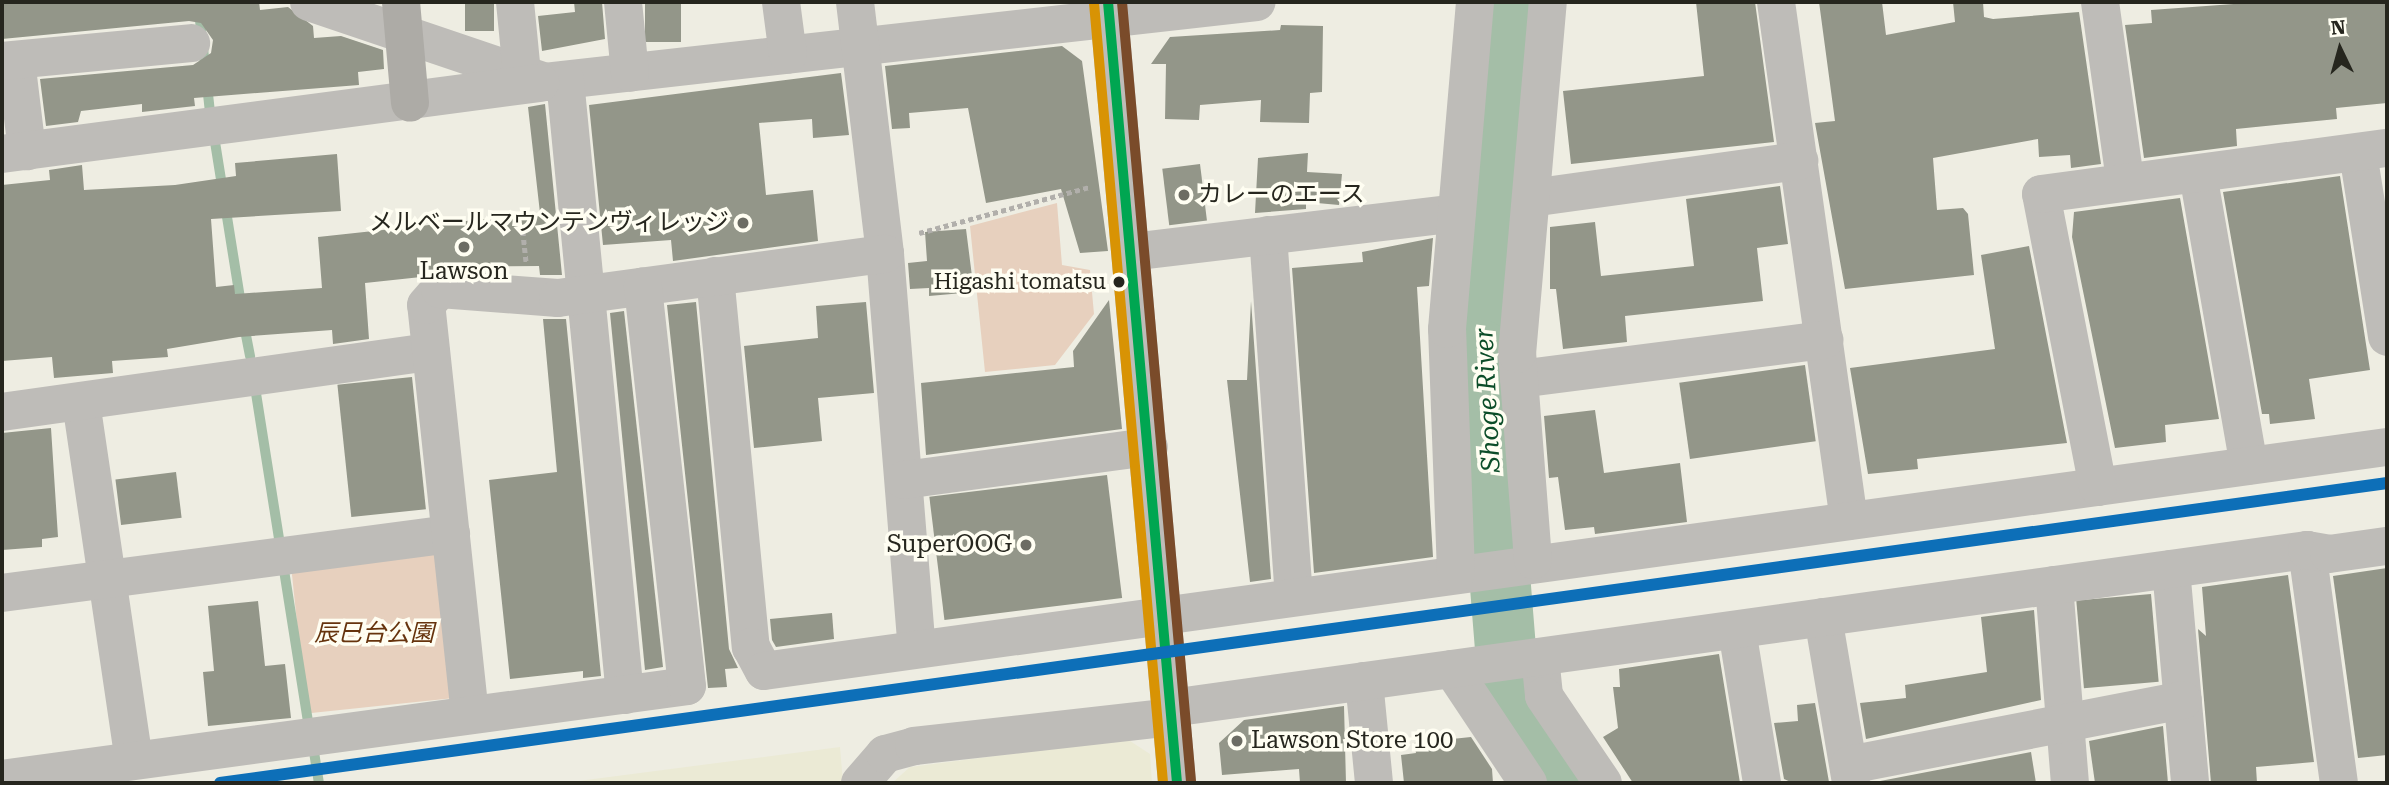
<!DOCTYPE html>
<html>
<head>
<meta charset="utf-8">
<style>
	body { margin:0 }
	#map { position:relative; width:2389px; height:785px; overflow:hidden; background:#eeede2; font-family:"Roboto Serif","Noto Sans JP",serif }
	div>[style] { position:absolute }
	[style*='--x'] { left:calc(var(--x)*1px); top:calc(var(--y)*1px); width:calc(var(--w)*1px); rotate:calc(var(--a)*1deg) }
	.built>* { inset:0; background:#ebead5 }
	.green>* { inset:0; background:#e7d0be; transform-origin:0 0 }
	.stream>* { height:10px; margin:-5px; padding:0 5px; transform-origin:5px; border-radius:5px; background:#a4bea7 }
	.river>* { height:61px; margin:-30.5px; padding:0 30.5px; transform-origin:30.5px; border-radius:30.5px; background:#a4bea7 }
	.building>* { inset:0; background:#939689; transform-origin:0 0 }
	.path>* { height:4.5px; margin-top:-2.25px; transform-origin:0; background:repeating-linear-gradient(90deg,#b1afab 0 5px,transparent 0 8.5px) }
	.minor>* { height:38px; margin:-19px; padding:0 19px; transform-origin:19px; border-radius:19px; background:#bebcb8 }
	.major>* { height:38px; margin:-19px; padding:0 19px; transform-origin:19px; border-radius:19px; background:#adaba6 }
	.bus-1>* { height:10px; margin:-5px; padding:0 5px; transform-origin:5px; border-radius:5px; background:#00a651 }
	.bus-2>* { height:10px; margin:-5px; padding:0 5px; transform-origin:5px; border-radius:5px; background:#d89304 }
	.bus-3>* { height:10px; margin:-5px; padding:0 5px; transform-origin:5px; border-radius:5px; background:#7a4b2a }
	.rail-1>* { height:12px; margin:-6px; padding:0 6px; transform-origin:6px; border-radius:6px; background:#0d6fb8 }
	.dots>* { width:19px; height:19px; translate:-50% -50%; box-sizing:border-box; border:4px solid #fffef2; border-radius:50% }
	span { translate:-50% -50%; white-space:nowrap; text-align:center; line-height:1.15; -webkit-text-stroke:7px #fffef2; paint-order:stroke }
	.bus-label { font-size:22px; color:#26261e }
	.right { translate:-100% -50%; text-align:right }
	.poi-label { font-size:24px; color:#26261e }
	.left { translate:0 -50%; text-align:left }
	.park-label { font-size:24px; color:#66330d; font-style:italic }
	.water-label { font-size:26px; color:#0c4d29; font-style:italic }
	.frame { position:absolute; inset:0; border:4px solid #26261e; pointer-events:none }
	.north { position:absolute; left:2305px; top:14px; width:70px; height:70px; -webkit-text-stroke:5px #fffef2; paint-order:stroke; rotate:355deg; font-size:19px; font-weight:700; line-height:28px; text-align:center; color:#26261e }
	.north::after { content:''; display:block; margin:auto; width:24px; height:32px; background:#26261e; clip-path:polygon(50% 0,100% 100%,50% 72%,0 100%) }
</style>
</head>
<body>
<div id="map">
	<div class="built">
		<div style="clip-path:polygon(1127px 739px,1150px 754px,1152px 783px,892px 783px,910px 767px)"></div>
		<div style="clip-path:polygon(840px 747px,843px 783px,563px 783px)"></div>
	</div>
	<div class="green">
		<div style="clip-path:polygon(1057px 203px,1062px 265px,1090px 270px,1094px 314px,1055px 365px,985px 372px,970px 226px)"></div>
		<div style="left:436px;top:548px;width:151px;height:146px;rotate:84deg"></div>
	</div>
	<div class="stream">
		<div style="--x:198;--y:2;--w:111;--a:83.8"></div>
		<div style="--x:215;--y:142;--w:165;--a:80.9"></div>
		<div style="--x:244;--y:325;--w:32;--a:79"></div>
		<div style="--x:255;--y:387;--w:337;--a:81"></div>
		<div style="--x:314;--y:752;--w:31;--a:81"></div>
	</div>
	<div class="river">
		<div style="--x:1512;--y:2;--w:349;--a:95.1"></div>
		<div style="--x:1481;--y:350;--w:347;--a:85.4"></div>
		<div style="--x:1509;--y:696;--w:102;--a:58.2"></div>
	</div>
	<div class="building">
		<div style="clip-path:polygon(2px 2px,259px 2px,260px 10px,288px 7px,313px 26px,314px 38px,341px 36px,383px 50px,384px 69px,358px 72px,359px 85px,194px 98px,195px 106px,142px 112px,142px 104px,81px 111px,78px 122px,46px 126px,40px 79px,193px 65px,211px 53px,213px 40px,201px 23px,189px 21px,2px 39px)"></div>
		<div style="left:465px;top:2px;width:29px;height:29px"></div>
		<div style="clip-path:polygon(574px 2px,602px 2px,605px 39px,542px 51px,538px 16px,575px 12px)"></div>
		<div style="left:645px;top:2px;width:36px;height:40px"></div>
		<div style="clip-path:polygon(1696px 2px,1755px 2px,1774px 142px,1571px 164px,1563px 91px,1704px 76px)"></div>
		<div style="clip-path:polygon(1819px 2px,1882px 2px,1886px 35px,1955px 22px,1953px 2px,1983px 2px,1984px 17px,1993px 19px,2079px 12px,2101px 164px,2071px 168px,2070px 155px,2039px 157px,2038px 139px,1933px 158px,1937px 210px,1963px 208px,1968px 214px,1974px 275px,1845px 289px,1815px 123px,1835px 121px)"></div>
		<div style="clip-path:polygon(2261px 2px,2387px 2px,2387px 103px,2336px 108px,2337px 119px,2236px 129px,2237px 146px,2144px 158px,2125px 25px,2152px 23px,2151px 10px)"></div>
		<div style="clip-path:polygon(1281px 25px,1323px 26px,1322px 92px,1310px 93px,1309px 123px,1260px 122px,1261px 100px,1200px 105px,1199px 120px,1165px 119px,1166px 64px,1151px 64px,1170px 37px,1280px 30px)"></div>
		<div style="clip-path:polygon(1062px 46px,1082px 61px,1108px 251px,1080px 253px,1061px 189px,986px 203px,968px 108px,909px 113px,910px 128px,892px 129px,885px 66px)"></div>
		<div style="clip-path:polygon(841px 73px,849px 135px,813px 138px,812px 119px,759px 123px,766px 195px,813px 190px,818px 241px,673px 261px,671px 240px,603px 245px,589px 105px)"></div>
		<div style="clip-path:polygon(545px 104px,562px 275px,540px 275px,539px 266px,441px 267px,421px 277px,365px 283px,369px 339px,333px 344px,332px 330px,239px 337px,167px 349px,168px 357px,112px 361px,113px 373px,54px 378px,52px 357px,2px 361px,2px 185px,50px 180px,49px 170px,82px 165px,84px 190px,175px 185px,236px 176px,235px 163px,337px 154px,341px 211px,211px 219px,216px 287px,234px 285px,235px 294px,322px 288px,318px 237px,540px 213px,528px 107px)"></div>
		<div style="clip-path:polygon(1308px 153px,1307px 172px,1342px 174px,1339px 205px,1306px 202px,1306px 209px,1255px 213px,1258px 158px)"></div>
		<div style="left:1200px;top:164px;width:57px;height:38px;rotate:83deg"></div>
		<div style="clip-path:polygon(2340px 176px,2370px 370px,2309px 379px,2315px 419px,2270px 424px,2269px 414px,2262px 414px,2223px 192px)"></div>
		<div style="clip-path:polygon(1780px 186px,1788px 244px,1757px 248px,1763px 301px,1625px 316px,1627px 342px,1563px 349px,1556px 289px,1550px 289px,1550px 227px,1595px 222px,1601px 276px,1694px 266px,1686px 199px)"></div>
		<div style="clip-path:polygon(2180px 198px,2219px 419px,2165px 425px,2166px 442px,2115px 448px,2072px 237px,2074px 212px)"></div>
		<div style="clip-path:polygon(966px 229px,974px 292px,929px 296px,929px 288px,910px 289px,908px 263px,927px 261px,925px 232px)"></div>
		<div style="clip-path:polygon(1433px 238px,1429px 286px,1417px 287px,1433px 557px,1314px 573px,1292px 268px,1363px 262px,1362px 252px)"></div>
		<div style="clip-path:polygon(2029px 246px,2067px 443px,1917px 459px,1918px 469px,1868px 474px,1850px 368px,1995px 349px,1981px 255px)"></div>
		<div style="clip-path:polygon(1109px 300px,1122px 429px,926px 455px,921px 383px,1074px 367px,1073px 351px)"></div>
		<div style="clip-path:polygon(1251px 301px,1271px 579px,1250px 582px,1227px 380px,1247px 380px)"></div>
		<div style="clip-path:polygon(696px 302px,729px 649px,738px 668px,725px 669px,727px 687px,708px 688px,667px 305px)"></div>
		<div style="clip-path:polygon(866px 302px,874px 393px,818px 398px,822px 441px,754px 448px,744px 346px,818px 338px,816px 306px)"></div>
		<div style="clip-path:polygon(624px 311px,663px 667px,645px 670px,610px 313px)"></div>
		<div style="clip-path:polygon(543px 319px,566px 319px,601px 676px,583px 678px,583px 671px,510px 679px,489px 480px,557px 472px)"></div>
		<div style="left:1805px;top:365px;width:77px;height:127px;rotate:82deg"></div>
		<div style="left:412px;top:377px;width:133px;height:75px;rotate:84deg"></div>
		<div style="clip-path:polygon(1595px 410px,1604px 473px,1680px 463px,1687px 522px,1595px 534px,1594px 527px,1565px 530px,1558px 477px,1549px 478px,1544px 416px)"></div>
		<div style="clip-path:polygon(51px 428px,58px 537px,42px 539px,42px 547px,2px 550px,2px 433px)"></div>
		<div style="left:176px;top:472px;width:46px;height:61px;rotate:83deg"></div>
		<div style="left:1107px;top:475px;width:124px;height:179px;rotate:83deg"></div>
		<div style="clip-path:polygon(2387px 568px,2387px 755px,2358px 758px,2333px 576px)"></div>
		<div style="clip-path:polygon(2288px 575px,2314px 762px,2256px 767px,2257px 783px,2211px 783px,2198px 629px,2206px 636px,2202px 587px)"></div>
		<div style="left:2151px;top:594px;width:88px;height:75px;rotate:85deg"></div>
		<div style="clip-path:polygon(258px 601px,265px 666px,285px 664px,291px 718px,208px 726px,203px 672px,214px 671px,208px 606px)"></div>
		<div style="clip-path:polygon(2034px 610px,2041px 700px,1866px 739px,1860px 703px,1906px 698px,1905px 685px,1987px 672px,1981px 617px)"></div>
		<div style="clip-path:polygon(832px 613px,834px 639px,776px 647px,772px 640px,770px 619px)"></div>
		<div style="clip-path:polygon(1719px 654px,1740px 783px,1633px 783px,1603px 737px,1618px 728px,1613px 687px,1620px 687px,1619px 669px)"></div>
		<div style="clip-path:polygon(1815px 703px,1829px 782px,1793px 783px,1784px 779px,1774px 723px,1798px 721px,1797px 705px)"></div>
		<div style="clip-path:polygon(1344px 706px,1346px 783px,1300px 783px,1299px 769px,1222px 775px,1219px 743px,1244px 720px)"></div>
		<div style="clip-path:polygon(2163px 726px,2168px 783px,2095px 783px,2089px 741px)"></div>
		<div style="clip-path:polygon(1471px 737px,1492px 769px,1493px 783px,1404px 783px,1401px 755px,1416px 753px,1414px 743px)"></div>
		<div style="clip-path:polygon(2031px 752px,2036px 783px,1875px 783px,1875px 782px)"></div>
	</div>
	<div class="path">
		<div style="--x:523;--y:231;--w:31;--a:84"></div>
		<div style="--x:919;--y:233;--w:177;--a:-15.1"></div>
	</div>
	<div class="minor">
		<div style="--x:309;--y:2;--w:249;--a:18.7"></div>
		<div style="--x:545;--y:82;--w:716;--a:-6.41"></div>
		<div style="--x:515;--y:2;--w:72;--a:84.4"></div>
		<div style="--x:623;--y:2;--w:71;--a:84.4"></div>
		<div style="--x:781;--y:2;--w:53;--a:82.5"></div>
		<div style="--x:855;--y:2;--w:254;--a:83.2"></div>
		<div style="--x:885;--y:254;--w:395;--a:85.4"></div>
		<div style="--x:1108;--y:2;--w:784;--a:84.95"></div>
		<div style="--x:1776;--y:2;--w:524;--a:81.99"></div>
		<div style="--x:2100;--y:2;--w:180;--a:82"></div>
		<div style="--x:16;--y:60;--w:92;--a:83.1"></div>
		<div style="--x:2;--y:61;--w:190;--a:-5.4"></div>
		<div style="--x:565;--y:80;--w:618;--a:84.43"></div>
		<div style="--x:2358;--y:153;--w:186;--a:81"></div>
		<div style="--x:2;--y:154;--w:543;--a:-7.52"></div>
		<div style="--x:2198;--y:174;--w:296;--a:80.1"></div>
		<div style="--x:1531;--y:198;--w:271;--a:-7.9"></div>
		<div style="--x:1268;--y:235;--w:362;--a:85.9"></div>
		<div style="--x:1131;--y:252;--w:328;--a:-6.8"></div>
		<div style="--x:715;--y:276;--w:373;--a:84.5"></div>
		<div style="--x:751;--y:647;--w:27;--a:62"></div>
		<div style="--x:764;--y:671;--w:1638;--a:-7.86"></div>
		<div style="--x:1519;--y:379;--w:308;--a:-7.3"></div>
		<div style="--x:81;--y:402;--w:362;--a:81.6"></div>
		<div style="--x:2;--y:412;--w:433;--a:-8"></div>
		<div style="--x:904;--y:480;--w:247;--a:-7.7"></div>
		<div style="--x:2098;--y:487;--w:298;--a:-101"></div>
		<div style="--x:2041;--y:194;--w:349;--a:-7.6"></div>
		<div style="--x:2307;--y:550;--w:235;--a:82.2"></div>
		<div style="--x:1533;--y:560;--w:207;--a:-94.4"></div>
		<div style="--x:1517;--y:354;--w:353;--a:-85"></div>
		<div style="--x:2171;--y:569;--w:215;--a:84.9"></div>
		<div style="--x:1456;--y:573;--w:244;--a:-92.1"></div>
		<div style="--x:1447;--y:329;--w:328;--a:-85.1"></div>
		<div style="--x:2054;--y:585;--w:199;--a:85.4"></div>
		<div style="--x:2;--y:593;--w:453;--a:-7.5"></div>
		<div style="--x:1823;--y:617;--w:168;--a:80.4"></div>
		<div style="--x:1737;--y:630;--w:155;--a:80.7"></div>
		<div style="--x:1540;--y:657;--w:39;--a:84"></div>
		<div style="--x:1544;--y:696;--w:105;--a:55.9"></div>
		<div style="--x:1452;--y:669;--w:137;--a:56.3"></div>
		<div style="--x:1364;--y:681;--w:102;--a:84.4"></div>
		<div style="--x:1171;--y:708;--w:1147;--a:-7.92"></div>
		<div style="--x:2307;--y:550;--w:22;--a:10"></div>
		<div style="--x:2329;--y:554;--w:59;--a:-7.9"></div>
		<div style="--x:470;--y:715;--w:412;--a:-96.1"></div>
		<div style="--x:426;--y:305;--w:21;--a:-49"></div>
		<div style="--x:440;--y:289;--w:118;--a:4.4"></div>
		<div style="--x:558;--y:298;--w:330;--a:-7.7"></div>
		<div style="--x:1849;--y:765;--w:340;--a:-11"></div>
		<div style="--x:2;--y:779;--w:691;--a:-7.73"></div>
		<div style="--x:687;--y:686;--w:402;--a:-96.3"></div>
		<div style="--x:860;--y:783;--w:38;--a:-49"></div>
		<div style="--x:885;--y:754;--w:30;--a:-15"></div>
		<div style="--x:914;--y:746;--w:259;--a:-6.4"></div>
	</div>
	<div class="major">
		<div style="--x:401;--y:2;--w:101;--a:84.9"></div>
	</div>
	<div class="bus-1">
		<div style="--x:1108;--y:2;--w:784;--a:84.95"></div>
	</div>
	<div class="bus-2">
		<div style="--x:1094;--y:3;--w:783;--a:84.94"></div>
	</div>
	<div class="bus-3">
		<div style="--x:1122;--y:2;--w:783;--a:84.94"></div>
	</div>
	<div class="rail-1">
		<div style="--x:220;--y:783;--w:2188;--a:-7.88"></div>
	</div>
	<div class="dots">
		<div style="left:1184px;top:195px;background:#6c6c63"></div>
		<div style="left:743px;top:223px;background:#6c6c63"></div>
		<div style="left:464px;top:247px;background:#6c6c63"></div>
		<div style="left:1119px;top:282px;background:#26261e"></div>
		<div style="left:1026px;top:545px;background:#6c6c63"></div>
		<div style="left:1237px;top:741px;background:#6c6c63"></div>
	</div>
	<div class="bus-label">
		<span class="right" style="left:1106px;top:282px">Higashi tomatsu</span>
	</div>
	<div class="poi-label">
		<span class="left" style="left:1198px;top:195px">カレーのエース</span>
		<span class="right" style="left:729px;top:223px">メルベールマウンテンヴィレッジ</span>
		<span style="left:464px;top:272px">Lawson</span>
		<span class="right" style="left:1012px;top:545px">SuperOOG</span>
		<span class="left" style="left:1251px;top:741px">Lawson Store 100</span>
	</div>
	<div class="park-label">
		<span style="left:374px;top:634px">辰巳台公園</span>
	</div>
	<div class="water-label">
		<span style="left:1488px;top:400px;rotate:-93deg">Shoge River</span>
	</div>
	<div class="frame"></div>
	<div class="north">N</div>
</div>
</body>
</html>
